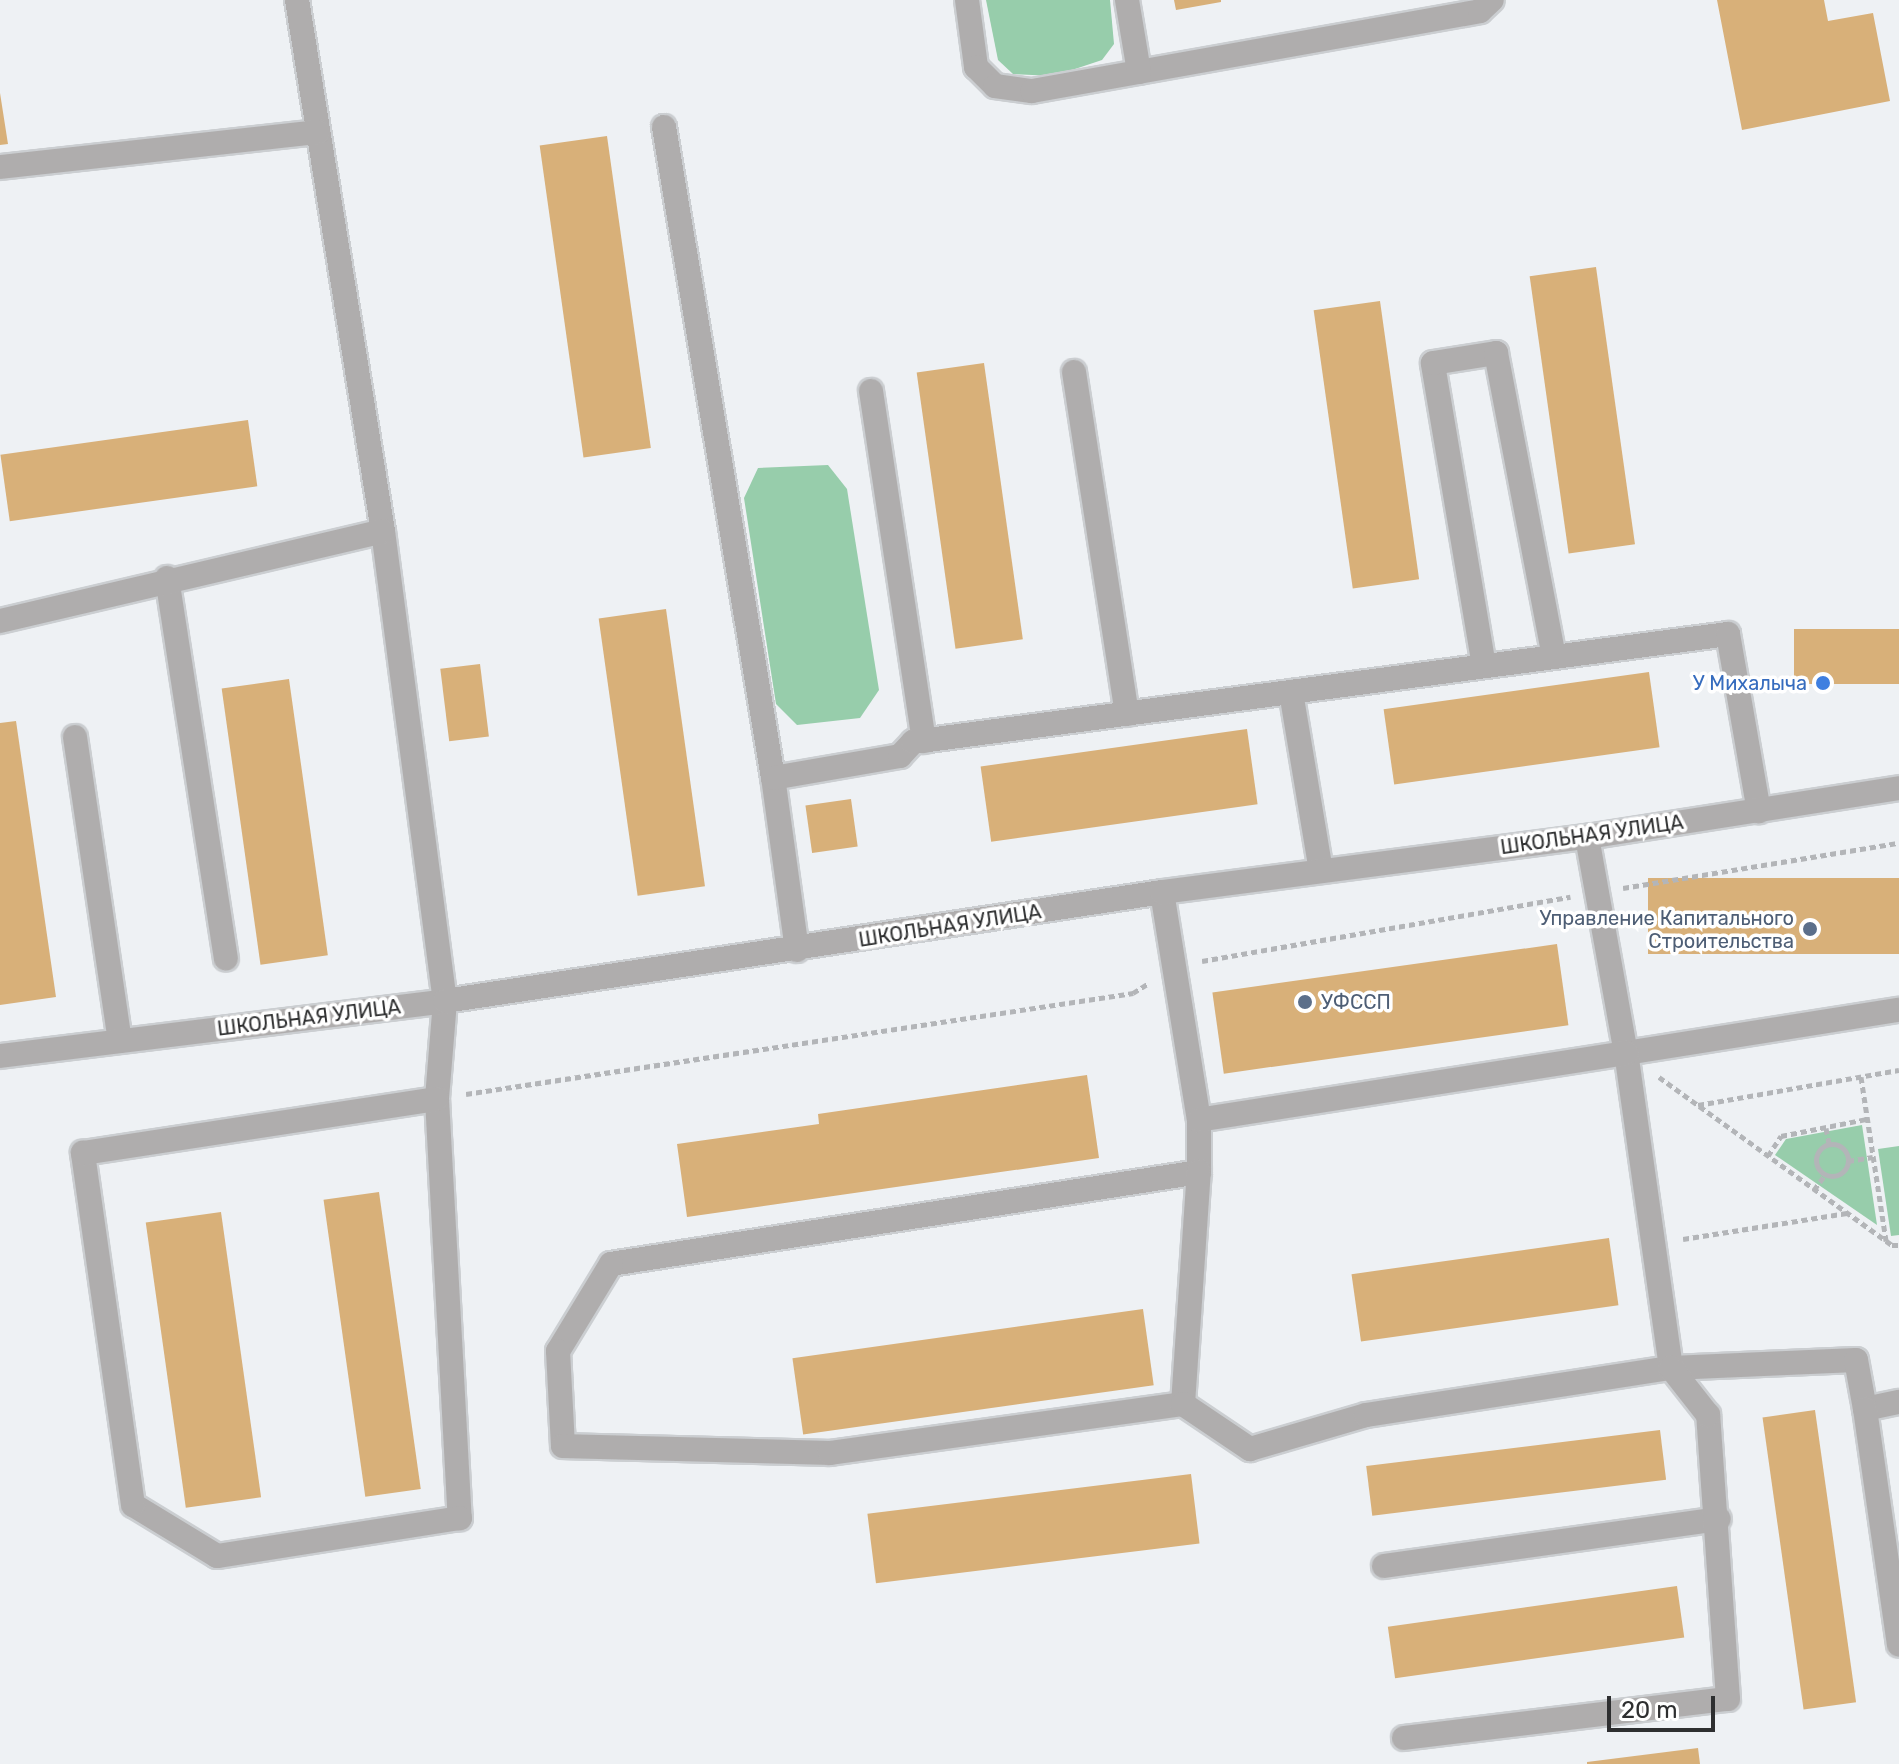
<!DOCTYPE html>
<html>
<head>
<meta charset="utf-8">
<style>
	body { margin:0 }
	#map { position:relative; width:1899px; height:1764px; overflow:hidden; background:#eef1f4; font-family:Rubik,sans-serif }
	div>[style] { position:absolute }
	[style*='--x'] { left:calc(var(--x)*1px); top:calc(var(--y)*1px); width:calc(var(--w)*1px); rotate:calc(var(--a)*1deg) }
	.green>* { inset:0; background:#97cdab }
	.building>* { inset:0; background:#d8b079; transform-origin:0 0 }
	.path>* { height:5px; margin-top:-2.5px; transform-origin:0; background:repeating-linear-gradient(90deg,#b3b5b8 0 6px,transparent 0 10px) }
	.path>.ring { margin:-2.5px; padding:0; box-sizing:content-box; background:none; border:5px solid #b3b5b8; border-radius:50% }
	.roads { filter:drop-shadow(2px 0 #cbced1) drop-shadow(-2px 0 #cbced1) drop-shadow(0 2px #cbced1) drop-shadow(0 -2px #cbced1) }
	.minor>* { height:24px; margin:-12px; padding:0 12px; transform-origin:12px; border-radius:12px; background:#afadad }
	.dots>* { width:22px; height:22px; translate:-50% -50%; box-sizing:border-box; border:4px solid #fff; border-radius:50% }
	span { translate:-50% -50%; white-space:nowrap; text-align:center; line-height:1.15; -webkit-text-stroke:7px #fff; paint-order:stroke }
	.shop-label { font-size:20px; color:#366cbe }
	.right { translate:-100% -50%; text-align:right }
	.street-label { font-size:20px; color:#2e2f30 }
	.service-label { font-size:20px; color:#4e5e75 }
	.left { translate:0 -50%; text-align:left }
	.scale { position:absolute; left:1607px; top:1696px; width:108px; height:36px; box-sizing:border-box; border:4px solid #2e2f30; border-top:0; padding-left:10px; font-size:24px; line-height:28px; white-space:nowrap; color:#2e2f30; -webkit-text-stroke:6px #fff; paint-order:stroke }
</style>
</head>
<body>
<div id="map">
	<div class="green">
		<div style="clip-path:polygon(986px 0,1110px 0,1114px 44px,1102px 60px,1054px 76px,1013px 74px,998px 60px)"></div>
		<div style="clip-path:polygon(828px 465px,847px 489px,879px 690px,860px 718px,797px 725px,776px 704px,744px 498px,758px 468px)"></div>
		<div style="clip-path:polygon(1862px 1125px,1877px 1225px,1775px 1155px,1786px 1139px)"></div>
		<div style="clip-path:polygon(1899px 1146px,1899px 1235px,1891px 1236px,1878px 1149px)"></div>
	</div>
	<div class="building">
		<div style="clip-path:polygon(1174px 0,1221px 0,1221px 2px,1176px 10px)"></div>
		<div style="clip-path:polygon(1717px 0,1824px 0,1828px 21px,1873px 13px,1890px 101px,1742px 130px)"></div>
		<div style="clip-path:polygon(0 93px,8px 144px,0 145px)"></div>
		<div style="left:607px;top:136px;width:315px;height:68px;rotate:82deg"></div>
		<div style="left:1596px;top:267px;width:280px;height:67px;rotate:82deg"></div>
		<div style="left:1380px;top:301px;width:281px;height:67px;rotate:82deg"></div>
		<div style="left:984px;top:363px;width:279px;height:68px;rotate:82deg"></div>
		<div style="left:248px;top:420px;width:67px;height:250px;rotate:82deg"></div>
		<div style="left:666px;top:609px;width:280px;height:68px;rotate:82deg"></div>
		<div style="left:1899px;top:629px;width:55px;height:105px;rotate:90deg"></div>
		<div style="left:480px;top:664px;width:73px;height:40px;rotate:83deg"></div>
		<div style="left:1649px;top:672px;width:76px;height:268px;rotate:82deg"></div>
		<div style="left:289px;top:679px;width:279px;height:68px;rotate:82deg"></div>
		<div style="clip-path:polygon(16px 721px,56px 997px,0 1005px,0 723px)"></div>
		<div style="left:1247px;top:729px;width:76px;height:269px;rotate:82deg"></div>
		<div style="left:851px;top:799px;width:48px;height:46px;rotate:82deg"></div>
		<div style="left:1899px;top:878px;width:76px;height:251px;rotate:90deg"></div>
		<div style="left:1557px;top:944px;width:82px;height:348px;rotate:82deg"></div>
		<div style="clip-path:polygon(1087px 1075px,1099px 1158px,687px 1217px,677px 1144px,819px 1124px,818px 1114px)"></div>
		<div style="left:379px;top:1192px;width:300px;height:56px;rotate:82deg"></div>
		<div style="left:221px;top:1212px;width:288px;height:76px;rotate:82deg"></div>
		<div style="left:1609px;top:1238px;width:68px;height:260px;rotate:82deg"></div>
		<div style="left:1143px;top:1309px;width:77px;height:354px;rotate:82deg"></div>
		<div style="left:1815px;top:1410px;width:295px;height:53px;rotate:82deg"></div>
		<div style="left:1660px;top:1430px;width:50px;height:296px;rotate:83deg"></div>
		<div style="left:1191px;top:1474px;width:70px;height:326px;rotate:83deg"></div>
		<div style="left:1677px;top:1586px;width:52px;height:292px;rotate:82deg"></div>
		<div style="clip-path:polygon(1698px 1748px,1700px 1764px,1587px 1764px,1587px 1762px)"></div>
	</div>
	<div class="path">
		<div style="--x:1623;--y:888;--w:280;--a:-9.3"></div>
		<div style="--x:1202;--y:961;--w:374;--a:-9.9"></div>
		<div style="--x:1659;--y:1077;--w:287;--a:35.8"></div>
		<div style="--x:1892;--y:1245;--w:7;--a:0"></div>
		<div style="--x:1861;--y:1077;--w:166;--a:81.3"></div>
		<div style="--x:466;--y:1094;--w:675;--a:-8.61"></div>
		<div style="--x:1133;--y:993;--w:19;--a:-32"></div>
		<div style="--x:1698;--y:1105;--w:204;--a:-9.9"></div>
		<div style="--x:1826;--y:1128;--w:15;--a:79"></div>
		<div class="ring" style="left:1816px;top:1144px;width:27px;height:27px"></div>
		<div style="--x:1768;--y:1156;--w:24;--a:-57"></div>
		<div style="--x:1781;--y:1136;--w:88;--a:-11.2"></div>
		<div style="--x:1848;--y:1161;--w:25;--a:-9"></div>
		<div style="--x:1814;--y:1190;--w:19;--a:-54"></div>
		<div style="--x:1683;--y:1239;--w:166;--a:-9"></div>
	</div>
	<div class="roads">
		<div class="minor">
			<div style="--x:297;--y:0;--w:538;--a:80.8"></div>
			<div style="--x:383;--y:531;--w:474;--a:82.5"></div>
			<div style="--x:445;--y:1001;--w:98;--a:94.7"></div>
			<div style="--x:437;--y:1099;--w:420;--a:86.9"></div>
			<div style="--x:460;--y:1518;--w:246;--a:171.1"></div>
			<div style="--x:217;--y:1556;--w:98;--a:-148.7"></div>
			<div style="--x:133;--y:1505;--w:356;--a:-98.1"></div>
			<div style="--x:83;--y:1153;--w:358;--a:-8.7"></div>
			<div style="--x:967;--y:0;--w:68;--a:82.3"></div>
			<div style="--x:976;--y:67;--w:27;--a:45"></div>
			<div style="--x:995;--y:86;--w:37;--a:8"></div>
			<div style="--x:1032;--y:91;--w:455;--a:-10.1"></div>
			<div style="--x:1480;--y:11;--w:16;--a:-43"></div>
			<div style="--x:1127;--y:0;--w:73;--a:80.5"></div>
			<div style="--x:664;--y:127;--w:660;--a:80.49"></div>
			<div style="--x:0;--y:167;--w:320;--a:-6.3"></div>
			<div style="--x:1074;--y:372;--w:346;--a:81.2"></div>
			<div style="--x:871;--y:391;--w:354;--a:81.4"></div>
			<div style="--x:167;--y:578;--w:385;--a:81.2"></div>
			<div style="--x:0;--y:621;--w:393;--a:-13.2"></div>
			<div style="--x:1484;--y:666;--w:307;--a:-99.6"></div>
			<div style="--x:1433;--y:363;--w:64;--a:-9"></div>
			<div style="--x:1496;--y:353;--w:309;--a:79.2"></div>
			<div style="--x:1291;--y:692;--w:181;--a:80.5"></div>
			<div style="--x:75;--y:737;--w:307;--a:81.6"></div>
			<div style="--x:1587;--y:837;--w:219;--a:79.8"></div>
			<div style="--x:1626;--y:1053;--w:276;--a:-9"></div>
			<div style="--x:1162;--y:892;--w:231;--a:80.8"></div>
			<div style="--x:1199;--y:1120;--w:52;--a:90"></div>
			<div style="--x:1199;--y:1172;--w:595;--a:171.11"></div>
			<div style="--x:611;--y:1264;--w:102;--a:121.3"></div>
			<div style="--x:558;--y:1351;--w:95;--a:87"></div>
			<div style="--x:563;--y:1446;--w:267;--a:1.5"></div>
			<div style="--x:830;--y:1453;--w:356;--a:-7.9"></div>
			<div style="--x:1183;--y:1404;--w:233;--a:-86.1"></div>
			<div style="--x:797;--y:950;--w:174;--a:-97.9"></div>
			<div style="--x:773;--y:778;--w:129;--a:-9.8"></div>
			<div style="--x:900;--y:756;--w:19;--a:-47"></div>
			<div style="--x:913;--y:742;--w:822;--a:-7.55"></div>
			<div style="--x:1728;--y:634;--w:180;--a:80.1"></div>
			<div style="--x:0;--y:1056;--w:448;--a:-7"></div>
			<div style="--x:445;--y:1001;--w:725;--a:-8.64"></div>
			<div style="--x:1162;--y:892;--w:429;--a:-7.4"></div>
			<div style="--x:1587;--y:837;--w:316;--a:-8.9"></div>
			<div style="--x:1671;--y:1368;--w:185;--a:-2.5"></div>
			<div style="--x:1856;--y:1360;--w:50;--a:79.6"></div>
			<div style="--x:1865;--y:1409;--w:35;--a:-12"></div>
			<div style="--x:1183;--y:1404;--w:81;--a:33.9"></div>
			<div style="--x:1250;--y:1449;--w:121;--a:-16.3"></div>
			<div style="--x:1366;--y:1415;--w:309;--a:-8.8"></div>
			<div style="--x:1671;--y:1368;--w:318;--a:-98.1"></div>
			<div style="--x:1626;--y:1053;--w:432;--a:171.1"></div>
			<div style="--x:1865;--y:1409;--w:238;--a:81.8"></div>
			<div style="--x:1384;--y:1566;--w:338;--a:-8"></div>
			<div style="--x:1404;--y:1738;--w:326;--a:-6.9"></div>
			<div style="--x:1728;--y:1699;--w:285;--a:-94"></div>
			<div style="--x:1708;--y:1415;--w:60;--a:-128.2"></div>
		</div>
	</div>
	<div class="dots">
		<div style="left:1823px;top:683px;background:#3f7fe0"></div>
		<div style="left:1810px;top:929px;background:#5c6f8a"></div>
		<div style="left:1305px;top:1002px;background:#5c6f8a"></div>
	</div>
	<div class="shop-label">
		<span class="right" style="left:1807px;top:683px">У Михалыча</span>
	</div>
	<div class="street-label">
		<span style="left:1592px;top:835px;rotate:-8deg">ШКОЛЬНАЯ УЛИЦА</span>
		<span style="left:950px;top:926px;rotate:-9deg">ШКОЛЬНАЯ УЛИЦА</span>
		<span style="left:309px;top:1018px;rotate:-7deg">ШКОЛЬНАЯ УЛИЦА</span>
	</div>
	<div class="service-label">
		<span class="right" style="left:1794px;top:930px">Управление Капитального<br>Строительства</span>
		<span class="left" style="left:1321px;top:1002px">УФССП</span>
	</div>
	<div class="scale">20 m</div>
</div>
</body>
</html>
